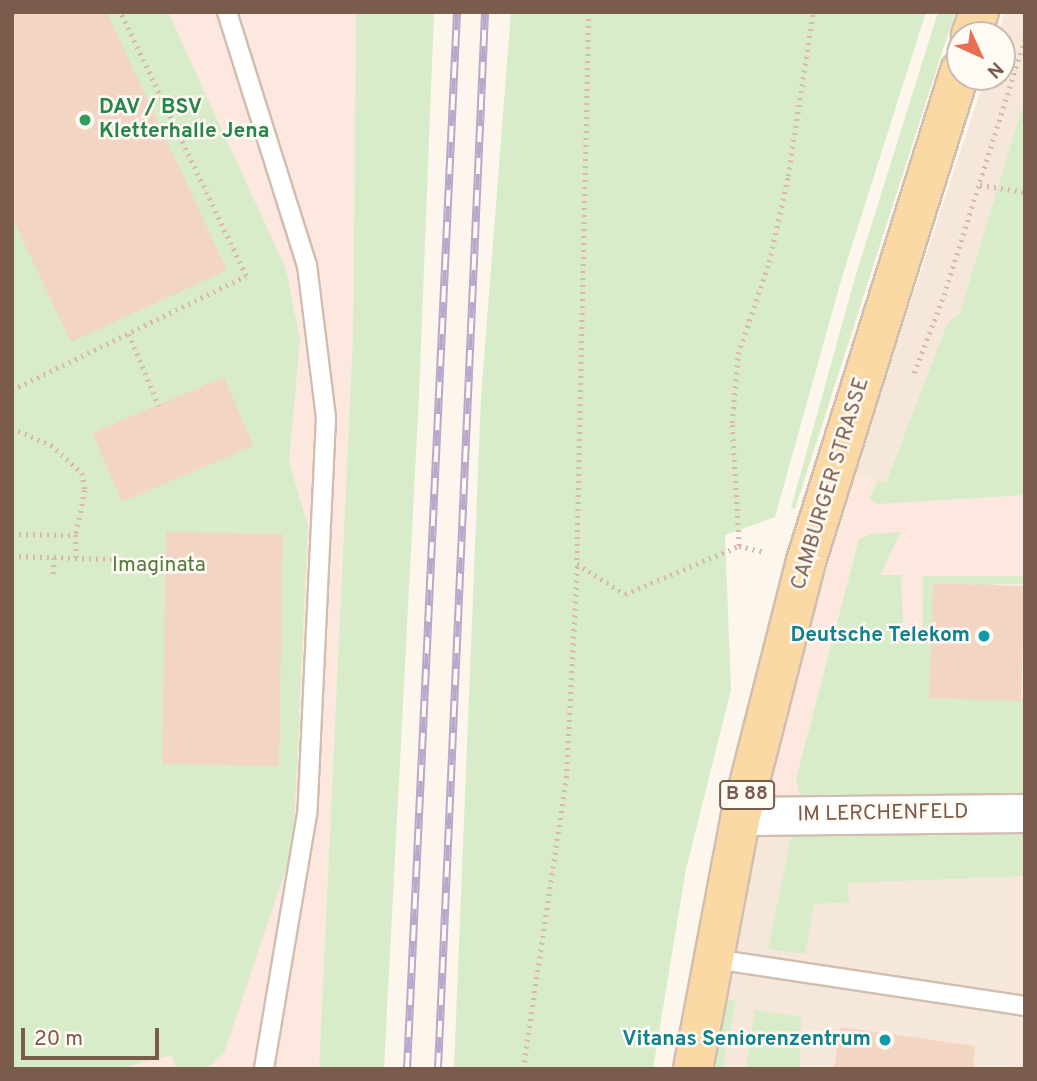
<!DOCTYPE html>
<html>
<head>
<meta charset="utf-8">
<style>
	body { margin:0 }
	#map { position:relative; width:1037px; height:1081px; overflow:hidden; background:#fdf6ec; font-family:Overpass,sans-serif }
	div>[style] { position:absolute }
	[style*='--x'] { left:calc(var(--x)*1px); top:calc(var(--y)*1px); width:calc(var(--w)*1px); rotate:calc(var(--a)*1deg) }
	.residential>* { inset:0; background:#f5e8da }
	.commercial>* { inset:0; background:#fde8e0 }
	.green>* { inset:0; background:#d8ecc9; transform-origin:0 0 }
	.building>* { inset:0; background:#f3d5c3; transform-origin:0 0 }
	.path>* { height:4.5px; margin-top:-2.25px; transform-origin:0; background:repeating-linear-gradient(90deg,#d9b8a5 0 2px,transparent 0 7px) }
	.roads { filter:drop-shadow(2px 0 #d1beb0) drop-shadow(-2px 0 #d1beb0) drop-shadow(0 2px #d1beb0) drop-shadow(0 -2px #d1beb0) }
	.lane>* { height:18px; margin:-9px; padding:0 9px; transform-origin:9px; border-radius:9px; background:#fff }
	.street>* { height:37px; margin:-18.5px; padding:0 18.5px; transform-origin:18.5px; border-radius:18.5px; background:#fff }
	.primary>* { height:38px; margin:-19px; padding:0 19px; transform-origin:19px; border-radius:19px; background:#fbd9a5 }
	.rail>* { height:8px; margin-top:-4px; transform-origin:0; background:repeating-linear-gradient(90deg,#fffaf3 0 16px,#b9a8c9 0 32px); box-sizing:border-box; border-block:2px solid #b9a8c9 }
	.dots>* { width:19px; height:19px; translate:-50% -50%; box-sizing:border-box; border:4px solid #fffaf3; border-radius:50% }
	span { translate:-50% -50%; white-space:nowrap; text-align:center; line-height:1.15; -webkit-text-stroke:5px #fffaf3; paint-order:stroke }
	.shield-label span { padding:2px 5px; background:#fffaf3; border:2px solid; border-radius:5px; -webkit-text-stroke-width:0 }
	.shield-label { font-size:19px; color:#7a5c4d; font-weight:700 }
	.leisure-label { font-size:21px; color:#27864d; font-weight:700 }
	.left { translate:0 -50%; text-align:left }
	.street-label { font-size:21px; color:#7a5c4d }
	.park-label { font-size:21px; color:#537a41 }
	.culture-label { font-size:21px; color:#0d838f; font-weight:700 }
	.right { translate:-100% -50%; text-align:right }
	.frame { position:absolute; inset:0; border:14px solid #7a5c4d; pointer-events:none }
	.north { position:absolute; left:946px; top:21px; width:70px; height:70px; box-sizing:border-box; background:#fffaf3; border:2px solid #cabbb1; border-radius:50%; rotate:135deg; font-size:19px; font-weight:700; line-height:28px; text-align:center; color:#7a5c4d }
	.north::after { content:''; display:block; margin:auto; width:24px; height:32px; background:#e76f51; clip-path:polygon(50% 0,100% 100%,50% 72%,0 100%) }
	.scale { position:absolute; left:21px; top:1028px; width:138px; height:32px; box-sizing:border-box; border:4px solid #7a5c4d; border-top:0; padding-left:9px; font-size:21px; line-height:24px; white-space:nowrap; color:#7a5c4d; -webkit-text-stroke:5px #fffaf3; paint-order:stroke }
</style>
</head>
<body>
<div id="map">
	<div class="residential">
		<div style="clip-path:polygon(1005px 12px,1025px 12px,1025px 474px,899px 495px,885px 484px,854px 474px,985px 77px,1002px 77px,1002px 35px,998px 35px)"></div>
		<div style="clip-path:polygon(1025px 822px,1025px 1069px,714px 1069px,759px 824px)"></div>
	</div>
	<div class="commercial">
		<div style="clip-path:polygon(12px 12px,356px 12px,353px 333px,319px 1069px,12px 1069px)"></div>
		<div style="clip-path:polygon(854px 474px,885px 484px,899px 495px,1025px 474px,1025px 822px,759px 824px,809px 627px)"></div>
	</div>
	<div class="green">
		<div style="clip-path:polygon(12px 12px,168px 12px,286px 269px,300px 340px,289px 461px,308px 526px,293px 848px,224px 1053px,207px 1069px,176px 1069px,172px 1055px,118px 1069px,12px 1069px)"></div>
		<div style="clip-path:polygon(356px 12px,434px 12px,419px 396px,384px 1069px,319px 1069px,353px 333px)"></div>
		<div style="clip-path:polygon(511px 12px,926px 12px,842px 277px,775px 517px,725px 535px,731px 690px,686px 869px,653px 1069px,454px 1069px,481px 397px)"></div>
		<div style="clip-path:polygon(938px 12px,955px 12px,795px 509px,791px 508px,854px 281px)"></div>
		<div style="clip-path:polygon(1025px 98px,1025px 495px,877px 504px,870px 499px,877px 481px,886px 483px,947px 324px,960px 313px)"></div>
		<div style="clip-path:polygon(901px 532px,880px 575px,901px 575px,904px 644px,922px 644px,923px 576px,1025px 576px,1025px 584px,994px 584px,993px 594px,976px 584px,933px 583px,932px 698px,1025px 699px,1025px 803px,805px 800px,799px 793px,796px 779px,859px 539px,869px 534px)"></div>
		<div style="clip-path:polygon(1025px 822px,1025px 876px,848px 883px,849px 902px,814px 904px,805px 954px,768px 949px,792px 833px)"></div>
		<div style="left:726px;top:999px;width:10px;height:71px;rotate:11deg"></div>
		<div style="clip-path:polygon(755px 1010px,801px 1017px,800px 1069px,746px 1069px)"></div>
	</div>
	<div class="building">
		<div style="clip-path:polygon(12px 12px,107px 12px,227px 270px,71px 342px,12px 217px)"></div>
		<div style="left:224px;top:377px;width:75px;height:143px;rotate:67deg"></div>
		<div style="left:166px;top:532px;width:117px;height:232px;rotate:1deg"></div>
		<div style="left:933px;top:583px;width:92px;height:115px;rotate:2deg"></div>
		<div style="clip-path:polygon(840px 1027px,975px 1046px,973px 1069px,834px 1069px)"></div>
	</div>
	<div class="path">
		<div style="--x:589;--y:12;--w:552;--a:91.25"></div>
		<div style="--x:577;--y:564;--w:57;--a:32"></div>
		<div style="--x:625;--y:594;--w:124;--a:-22.8"></div>
		<div style="--x:739;--y:546;--w:27;--a:13"></div>
		<div style="--x:980;--y:185;--w:46;--a:8.8"></div>
		<div style="--x:129;--y:334;--w:78;--a:67.4"></div>
		<div style="--x:914;--y:373;--w:84;--a:-69"></div>
		<div style="--x:944;--y:295;--w:269;--a:-72.5"></div>
		<div style="--x:12;--y:390;--w:260;--a:-26"></div>
		<div style="--x:246;--y:276;--w:293;--a:-115.5"></div>
		<div style="--x:12;--y:428;--w:43;--a:23.6"></div>
		<div style="--x:51;--y:445;--w:42;--a:42.1"></div>
		<div style="--x:82;--y:473;--w:17;--a:80"></div>
		<div style="--x:85;--y:490;--w:46;--a:101.3"></div>
		<div style="--x:12;--y:534;--w:64;--a:0.9"></div>
		<div style="--x:76;--y:535;--w:23;--a:90"></div>
		<div style="--x:739;--y:546;--w:123;--a:-93.3"></div>
		<div style="--x:732;--y:423;--w:69;--a:-85"></div>
		<div style="--x:738;--y:354;--w:97;--a:-71.4"></div>
		<div style="--x:769;--y:262;--w:88;--a:-77.5"></div>
		<div style="--x:788;--y:176;--w:166;--a:-81.3"></div>
		<div style="--x:12;--y:556;--w:129;--a:1.8"></div>
		<div style="--x:53;--y:574;--w:17;--a:-87"></div>
		<div style="--x:523;--y:1069;--w:294;--a:-81.6"></div>
		<div style="--x:566;--y:778;--w:213;--a:-87"></div>
	</div>
	<div class="roads">
		<div class="lane">
			<div style="--x:227;--y:12;--w:265;--a:72.5"></div>
			<div style="--x:307;--y:265;--w:154;--a:82.9"></div>
			<div style="--x:326;--y:418;--w:396;--a:92.7"></div>
			<div style="--x:307;--y:814;--w:259;--a:99.6"></div>
			<div style="--x:714;--y:959;--w:315;--a:8.6"></div>
		</div>
		<div class="street">
			<div style="--x:741;--y:816;--w:284;--a:-0.6"></div>
		</div>
		<div class="primary">
			<div style="--x:971;--y:35;--w:24;--a:-71"></div>
			<div style="--x:693;--y:1069;--w:258;--a:-79.3"></div>
			<div style="--x:741;--y:816;--w:263;--a:-75.7"></div>
			<div style="--x:806;--y:561;--w:514;--a:-72.55"></div>
		</div>
	</div>
	<div class="rail">
		<div style="--x:407;--y:1069;--w:1058;--a:-87.29"></div>
		<div style="--x:438;--y:1069;--w:1058;--a:-87.45"></div>
	</div>
	<div class="dots">
		<div style="left:85px;top:120px;background:#2e9e5b"></div>
		<div style="left:984px;top:636px;background:#0f9aa8"></div>
		<div style="left:885px;top:1040px;background:#0f9aa8"></div>
	</div>
	<div class="shield-label">
		<span style="left:747px;top:795px">B 88</span>
	</div>
	<div class="leisure-label">
		<span class="left" style="left:99px;top:120px">DAV / BSV<br>Kletterhalle Jena</span>
	</div>
	<div class="street-label">
		<span style="left:831px;top:484px;rotate:-73deg">CAMBURGER STRASSE</span>
		<span style="left:883px;top:814px;rotate:-1deg">IM LERCHENFELD</span>
	</div>
	<div class="park-label">
		<span style="left:159px;top:566px">Imaginata</span>
	</div>
	<div class="culture-label">
		<span class="right" style="left:970px;top:636px">Deutsche Telekom</span>
		<span class="right" style="left:871px;top:1040px">Vitanas Seniorenzentrum</span>
	</div>
	<div class="frame"></div>
	<div class="north">N</div>
	<div class="scale">20 m</div>
</div>
</body>
</html>
